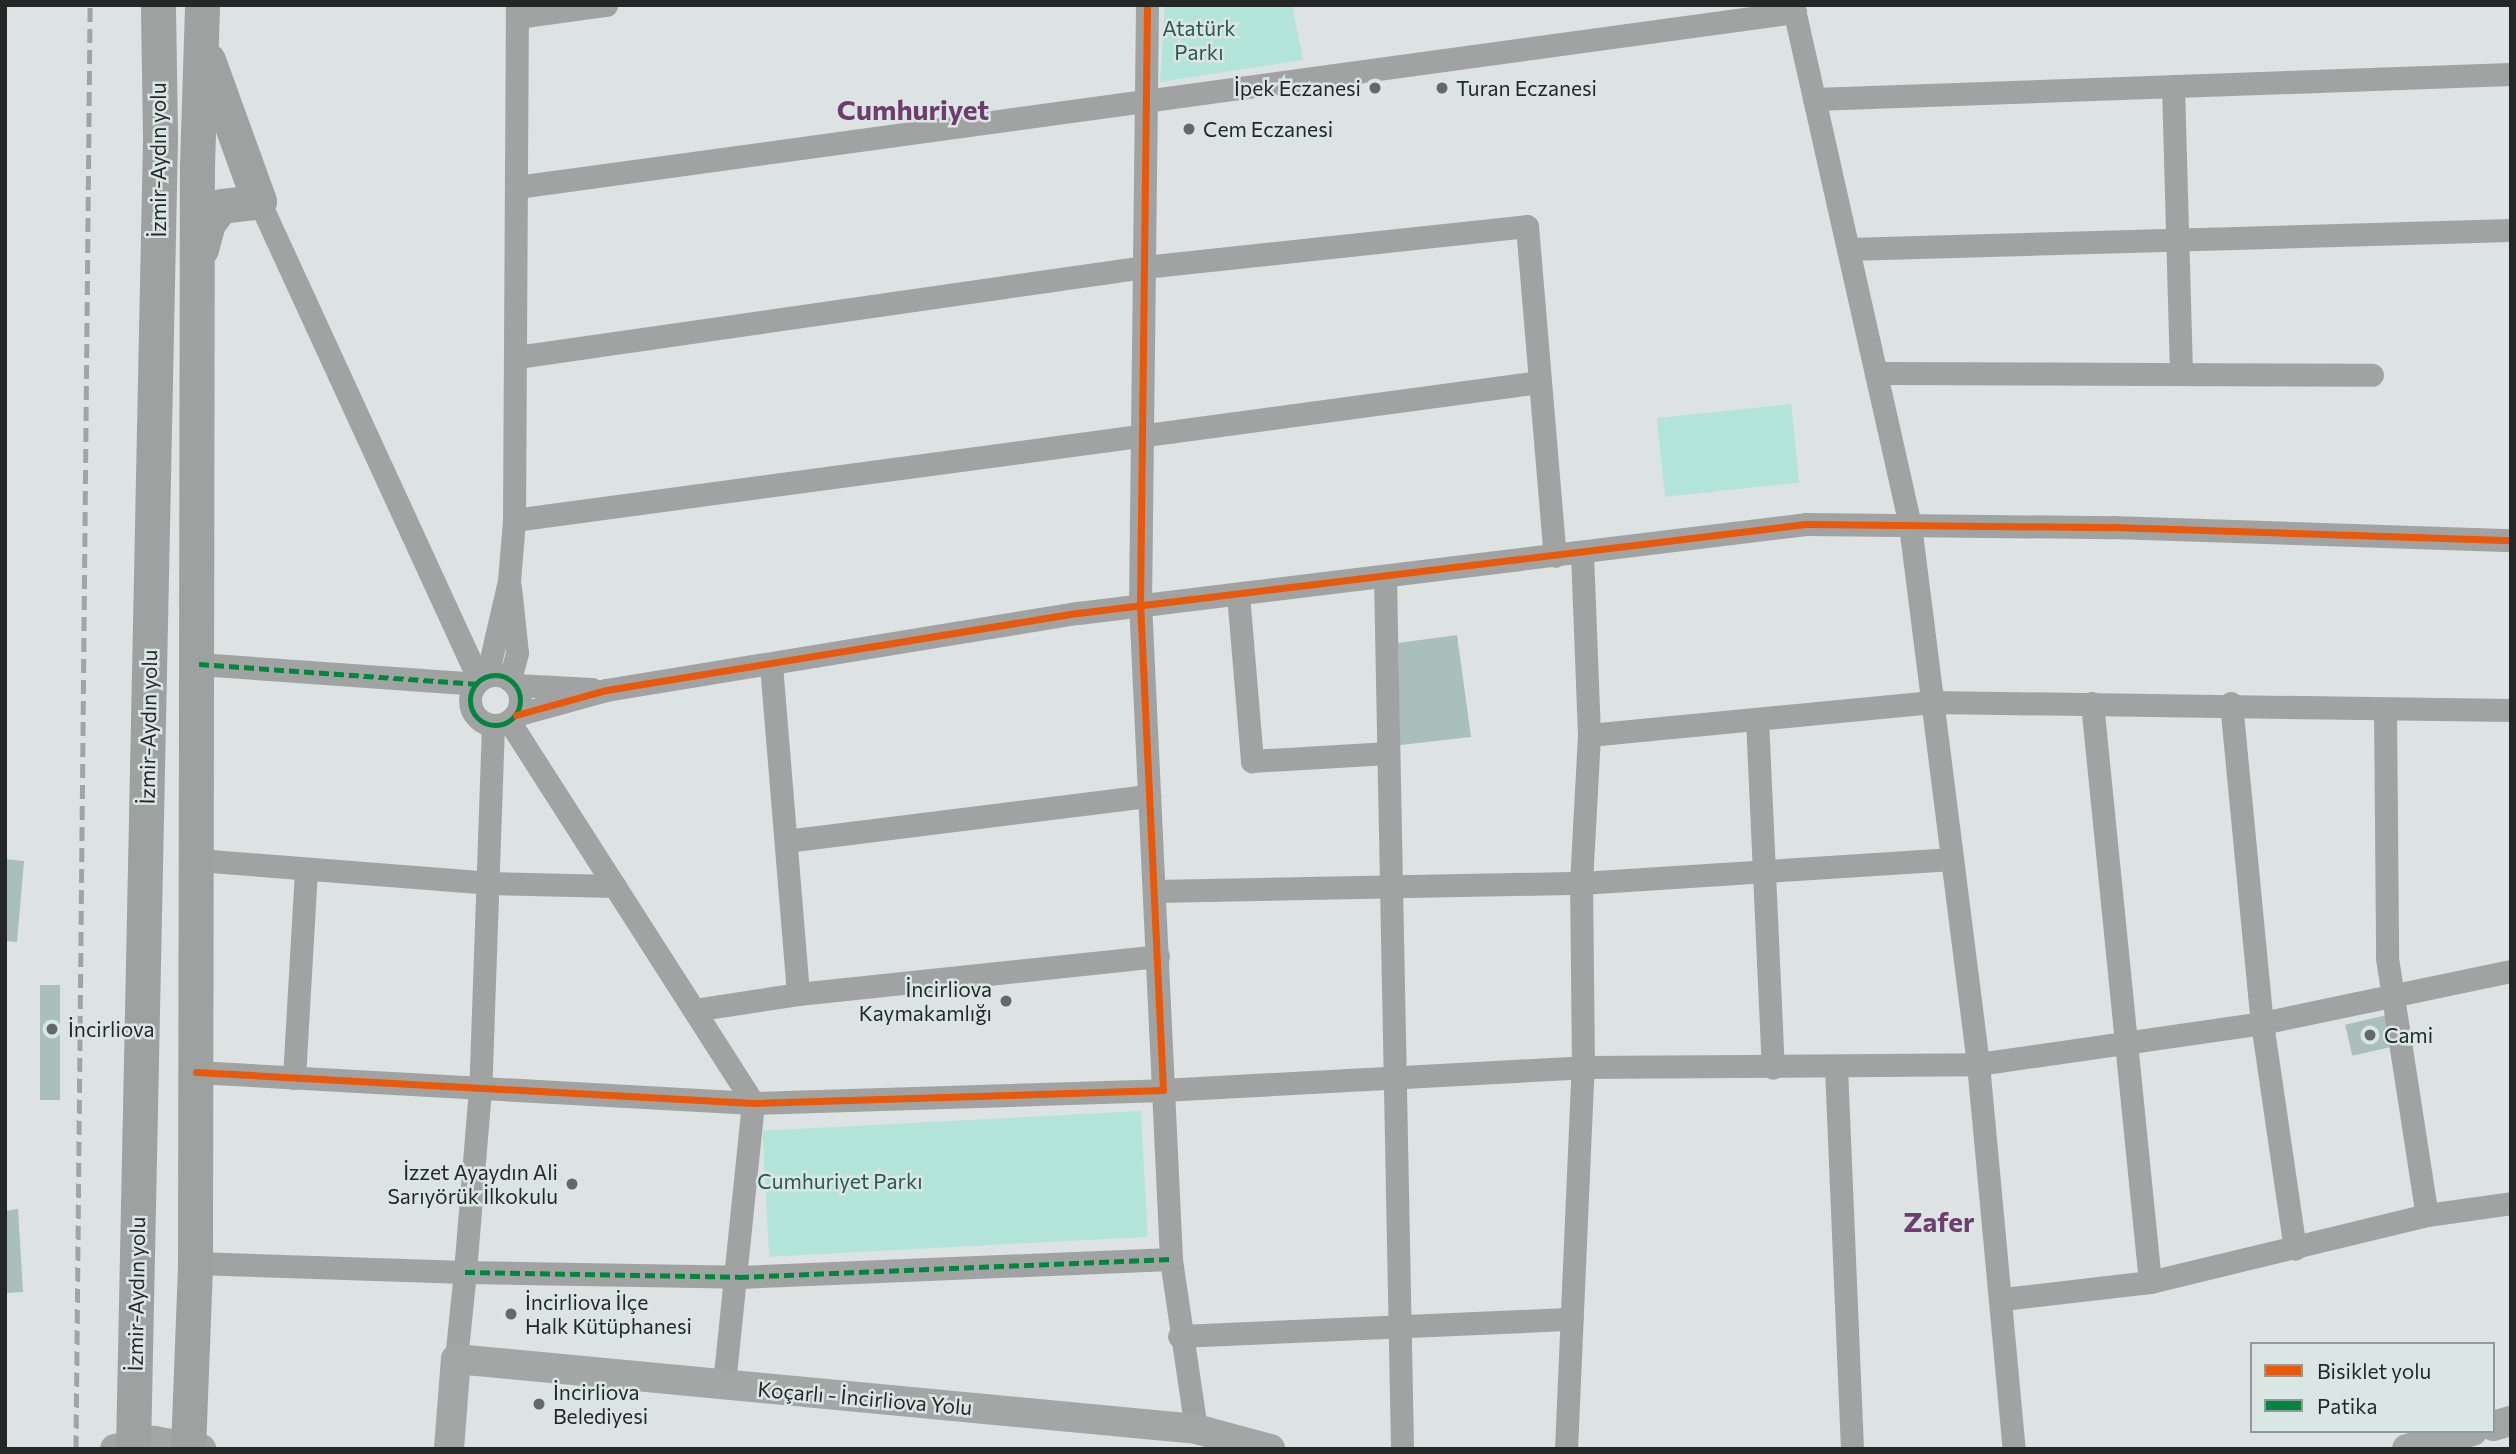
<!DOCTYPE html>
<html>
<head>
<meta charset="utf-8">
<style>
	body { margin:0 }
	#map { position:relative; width:2516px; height:1454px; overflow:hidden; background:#dde3e2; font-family:Commissioner,sans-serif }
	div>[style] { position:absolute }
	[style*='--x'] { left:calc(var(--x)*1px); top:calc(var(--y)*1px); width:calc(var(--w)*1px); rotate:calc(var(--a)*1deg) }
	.green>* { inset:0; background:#b3e4d9; transform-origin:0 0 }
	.building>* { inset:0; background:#a8bfba; transform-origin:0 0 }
	.minor>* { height:23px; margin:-11.5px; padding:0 11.5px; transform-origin:11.5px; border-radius:11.5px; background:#a1a3a3 }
	.minor>.ring { margin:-11.5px; padding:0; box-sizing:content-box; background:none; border:23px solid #a1a3a3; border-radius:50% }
	.major>* { height:30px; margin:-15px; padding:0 15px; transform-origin:15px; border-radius:15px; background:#a2a7a6 }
	.highway>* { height:35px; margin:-17.5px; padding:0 17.5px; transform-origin:17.5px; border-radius:17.5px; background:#9da2a1 }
	.rail>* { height:5px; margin-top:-2.5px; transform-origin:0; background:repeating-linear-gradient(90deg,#a1a4a4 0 14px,transparent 0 21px) }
	.quiet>* { height:5px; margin-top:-2.5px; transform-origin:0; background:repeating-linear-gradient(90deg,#00873e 0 10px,transparent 0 15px) }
	.quiet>.ring { margin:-2.5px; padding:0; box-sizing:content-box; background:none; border:5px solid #00873e; border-radius:50% }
	.cycleway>* { height:7px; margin:-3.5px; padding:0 3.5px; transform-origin:3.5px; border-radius:3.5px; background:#e8590c }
	.dots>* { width:19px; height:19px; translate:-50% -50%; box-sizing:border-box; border:4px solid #dae6e3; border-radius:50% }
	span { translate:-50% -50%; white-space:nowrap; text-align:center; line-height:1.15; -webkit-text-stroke:5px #dae6e3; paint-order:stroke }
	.park-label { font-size:21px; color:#2a574e }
	.poi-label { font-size:21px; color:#232826 }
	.right { translate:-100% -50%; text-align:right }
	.left { translate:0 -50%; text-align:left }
	.street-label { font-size:21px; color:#232826 }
	.district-label { font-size:28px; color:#6f3c6e; font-weight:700 }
	.frame { position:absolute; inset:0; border:7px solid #232826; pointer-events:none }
	.legend { position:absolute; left:2250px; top:1342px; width:245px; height:91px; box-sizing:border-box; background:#dae6e3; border:2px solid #919a97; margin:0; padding:9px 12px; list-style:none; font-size:21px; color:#232826 }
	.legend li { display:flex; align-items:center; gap:14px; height:35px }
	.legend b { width:35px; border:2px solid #919a97 }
</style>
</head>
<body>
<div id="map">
	<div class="green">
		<div style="clip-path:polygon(1165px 5px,1292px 5px,1303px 60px,1160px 82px)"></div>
		<div style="left:1791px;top:404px;width:79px;height:135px;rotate:84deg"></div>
		<div style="left:1141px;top:1111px;width:126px;height:379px;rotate:87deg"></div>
	</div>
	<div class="building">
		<div style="clip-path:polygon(1457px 635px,1471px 737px,1400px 745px,1398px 643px)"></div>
		<div style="clip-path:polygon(5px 859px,24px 861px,17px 942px,5px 941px)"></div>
		<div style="left:60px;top:985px;width:115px;height:20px;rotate:90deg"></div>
		<div style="left:2387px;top:1015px;width:32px;height:43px;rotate:77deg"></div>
		<div style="clip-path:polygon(18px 1209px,23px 1292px,5px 1293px,5px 1211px)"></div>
	</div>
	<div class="minor">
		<div style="--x:1793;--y:5;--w:533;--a:77.32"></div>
		<div style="--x:1910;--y:525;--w:543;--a:82.81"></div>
		<div style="--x:1978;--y:1064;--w:387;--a:84.7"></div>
		<div style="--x:517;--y:17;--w:90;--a:-7.7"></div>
		<div style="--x:2173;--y:86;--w:288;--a:88.4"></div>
		<div style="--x:1814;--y:99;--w:697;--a:-2.05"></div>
		<div style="--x:517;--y:187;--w:1290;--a:-7.8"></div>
		<div style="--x:259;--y:201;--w:527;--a:65.33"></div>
		<div style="--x:1848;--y:249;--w:663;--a:-1.64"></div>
		<div style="--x:517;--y:357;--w:633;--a:-8.17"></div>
		<div style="--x:1144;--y:267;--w:385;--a:-6.1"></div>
		<div style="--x:1527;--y:226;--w:331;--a:85.2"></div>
		<div style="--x:1876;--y:373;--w:496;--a:0.2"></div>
		<div style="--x:514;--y:520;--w:1035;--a:-7.66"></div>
		<div style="--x:1385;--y:577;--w:872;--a:88.88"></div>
		<div style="--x:510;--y:587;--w:66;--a:83.9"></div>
		<div style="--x:517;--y:653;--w:28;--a:105"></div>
		<div style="--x:1238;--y:594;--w:168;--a:85.2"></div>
		<div style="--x:1252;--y:761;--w:136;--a:-3.4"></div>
		<div style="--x:199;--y:664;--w:277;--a:4.1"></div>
		<div style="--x:771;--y:665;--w:330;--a:85.3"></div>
		<div class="ring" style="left:470px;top:675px;width:27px;height:27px"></div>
		<div style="--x:487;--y:676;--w:98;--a:-77"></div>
		<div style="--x:509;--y:581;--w:61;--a:-85.3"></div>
		<div style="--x:514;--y:520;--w:515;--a:-89.67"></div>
		<div style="--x:516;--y:685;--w:76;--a:3"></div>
		<div style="--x:2092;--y:703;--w:582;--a:84.28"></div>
		<div style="--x:2231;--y:703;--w:321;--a:84.5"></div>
		<div style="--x:2262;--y:1023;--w:228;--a:81.7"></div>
		<div style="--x:2385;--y:709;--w:249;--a:89.5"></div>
		<div style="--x:2387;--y:958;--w:260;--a:81.2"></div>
		<div style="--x:516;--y:715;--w:93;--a:-15.5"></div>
		<div style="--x:606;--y:690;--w:478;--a:-9.3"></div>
		<div style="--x:1078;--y:613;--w:733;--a:-6.97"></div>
		<div style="--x:1806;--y:524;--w:306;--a:0.6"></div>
		<div style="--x:2112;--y:527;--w:399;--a:1.9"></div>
		<div style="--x:1757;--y:719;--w:349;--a:87.4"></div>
		<div style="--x:509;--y:721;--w:453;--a:57.4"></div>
		<div style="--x:753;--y:1103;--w:283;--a:95.9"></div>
		<div style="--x:493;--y:725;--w:364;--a:92"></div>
		<div style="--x:480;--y:1089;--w:184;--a:94.7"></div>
		<div style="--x:465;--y:1272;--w:274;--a:1"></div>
		<div style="--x:739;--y:1277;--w:432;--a:-2.4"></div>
		<div style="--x:1589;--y:735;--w:345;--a:-5.5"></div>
		<div style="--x:1932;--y:702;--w:579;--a:0.79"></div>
		<div style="--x:786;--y:841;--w:366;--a:-7.1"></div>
		<div style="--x:198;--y:860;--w:291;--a:4.5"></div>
		<div style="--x:488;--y:883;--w:127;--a:1.4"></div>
		<div style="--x:1154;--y:891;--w:427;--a:-1.1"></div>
		<div style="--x:1581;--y:883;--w:372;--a:-3.7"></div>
		<div style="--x:694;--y:1010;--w:105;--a:-8.7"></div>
		<div style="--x:798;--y:994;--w:362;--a:-6"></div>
		<div style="--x:1836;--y:1067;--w:382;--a:87.6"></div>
		<div style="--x:196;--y:1072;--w:558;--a:3.19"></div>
		<div style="--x:753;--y:1103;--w:410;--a:-1.8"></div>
		<div style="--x:1163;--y:1090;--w:486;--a:-92.7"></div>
		<div style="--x:1140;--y:605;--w:600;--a:-89.33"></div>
		<div style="--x:294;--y:1078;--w:209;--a:-86.7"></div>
		<div style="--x:195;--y:1263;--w:270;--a:1.9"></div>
		<div style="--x:465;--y:1272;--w:87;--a:95.9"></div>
		<div style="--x:2003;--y:1299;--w:148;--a:-6.6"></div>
		<div style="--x:2150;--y:1282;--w:285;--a:-13.6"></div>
		<div style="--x:2427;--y:1215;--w:85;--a:-8.1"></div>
		<div style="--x:1179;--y:1336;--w:393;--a:-2.5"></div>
		<div style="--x:1196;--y:1429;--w:172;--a:-98.4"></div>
		<div style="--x:1171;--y:1259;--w:169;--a:-92.7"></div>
		<div style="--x:1163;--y:1090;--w:421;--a:-3.1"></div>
		<div style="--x:1583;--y:1067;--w:395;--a:-0.4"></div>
		<div style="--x:1978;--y:1064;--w:287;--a:-8.2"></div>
		<div style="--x:2262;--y:1023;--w:254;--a:-11.8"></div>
		<div style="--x:1566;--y:1449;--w:382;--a:-87.5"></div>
		<div style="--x:1583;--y:1067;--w:184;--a:-90.6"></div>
		<div style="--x:1581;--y:883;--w:148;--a:-86.9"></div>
		<div style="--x:1589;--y:735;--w:182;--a:-92.2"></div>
	</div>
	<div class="major">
		<div style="--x:2493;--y:1426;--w:19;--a:-16"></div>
		<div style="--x:115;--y:1449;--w:40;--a:-12"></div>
		<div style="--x:154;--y:1441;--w:48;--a:9.7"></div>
		<div style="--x:449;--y:1449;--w:90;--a:-85.6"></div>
		<div style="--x:456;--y:1359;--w:743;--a:5.4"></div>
		<div style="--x:1196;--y:1429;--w:77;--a:15.1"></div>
		<div style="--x:2407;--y:1449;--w:68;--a:-15.3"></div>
	</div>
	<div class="highway">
		<div style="--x:208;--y:60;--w:150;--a:70.1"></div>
		<div style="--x:201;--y:249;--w:27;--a:-75"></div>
		<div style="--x:208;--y:223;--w:21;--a:-53"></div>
		<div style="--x:221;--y:206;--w:38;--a:-7"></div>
		<div style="--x:133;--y:1449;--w:1314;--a:-88.82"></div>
		<div style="--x:160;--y:135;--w:130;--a:-90.9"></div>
		<div style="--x:188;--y:1449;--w:186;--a:-87.8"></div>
		<div style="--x:195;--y:1263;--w:1097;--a:-89.9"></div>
		<div style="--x:197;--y:166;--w:161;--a:-88.2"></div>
	</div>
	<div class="rail">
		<div style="--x:76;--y:1449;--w:1444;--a:-89.44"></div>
	</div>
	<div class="quiet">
		<div style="--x:199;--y:664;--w:277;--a:4.1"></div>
		<div class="ring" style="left:470px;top:675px;width:45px;height:45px"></div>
		<div style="--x:465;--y:1272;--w:274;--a:1"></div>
		<div style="--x:739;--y:1277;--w:432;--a:-2.4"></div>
	</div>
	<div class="cycleway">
		<div style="--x:516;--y:715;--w:93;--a:-15.5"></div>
		<div style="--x:606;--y:690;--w:478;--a:-9.3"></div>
		<div style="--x:1078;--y:613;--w:733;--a:-6.97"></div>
		<div style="--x:1806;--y:524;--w:306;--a:0.6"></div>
		<div style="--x:2112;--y:527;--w:399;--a:1.9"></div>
		<div style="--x:196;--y:1072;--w:558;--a:3.19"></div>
		<div style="--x:753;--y:1103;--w:410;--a:-1.8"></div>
		<div style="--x:1163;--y:1090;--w:486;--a:-92.7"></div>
		<div style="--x:1140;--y:605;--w:600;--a:-89.33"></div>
	</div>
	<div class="dots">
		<div style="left:1375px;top:88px;background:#646968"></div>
		<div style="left:1442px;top:88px;background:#646968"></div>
		<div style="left:1189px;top:129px;background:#646968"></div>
		<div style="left:1006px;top:1001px;background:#646968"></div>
		<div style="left:52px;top:1029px;background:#646968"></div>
		<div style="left:2370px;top:1035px;background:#646968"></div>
		<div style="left:572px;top:1184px;background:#646968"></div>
		<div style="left:511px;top:1314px;background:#646968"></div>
		<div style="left:539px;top:1404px;background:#646968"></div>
	</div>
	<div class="park-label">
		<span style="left:1199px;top:40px">Atatürk<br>Parkı</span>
		<span style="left:840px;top:1181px">Cumhuriyet Parkı</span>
	</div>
	<div class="poi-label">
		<span class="right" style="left:1361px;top:88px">İpek Eczanesi</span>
		<span class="left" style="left:1456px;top:88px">Turan Eczanesi</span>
		<span class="left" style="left:1203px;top:129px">Cem Eczanesi</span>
		<span class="right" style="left:992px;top:1001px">İncirliova<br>Kaymakamlığı</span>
		<span class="left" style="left:68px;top:1029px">İncirliova</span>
		<span class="left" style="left:2384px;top:1035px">Cami</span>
		<span class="right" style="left:558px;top:1184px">İzzet Ayaydın Ali<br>Sarıyörük İlkokulu</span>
		<span class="left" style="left:525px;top:1314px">İncirliova İlçe<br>Halk Kütüphanesi</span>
		<span class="left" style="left:553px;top:1404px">İncirliova<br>Belediyesi</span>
	</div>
	<div class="street-label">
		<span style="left:158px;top:160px;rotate:-90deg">İzmir-Aydın yolu</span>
		<span style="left:148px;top:727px;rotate:-89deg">İzmir-Aydın yolu</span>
		<span style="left:136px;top:1294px;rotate:-89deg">İzmir-Aydın yolu</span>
		<span style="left:865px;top:1398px;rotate:5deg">Koçarlı - İncirliova Yolu</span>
	</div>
	<div class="district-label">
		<span style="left:913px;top:109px">Cumhuriyet</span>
		<span style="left:1939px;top:1221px">Zafer</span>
	</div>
	<div class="frame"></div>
	<ul class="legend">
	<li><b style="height:9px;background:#e8590c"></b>Bisiklet yolu</li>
	<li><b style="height:9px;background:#00873e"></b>Patika</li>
	</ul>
</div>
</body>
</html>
